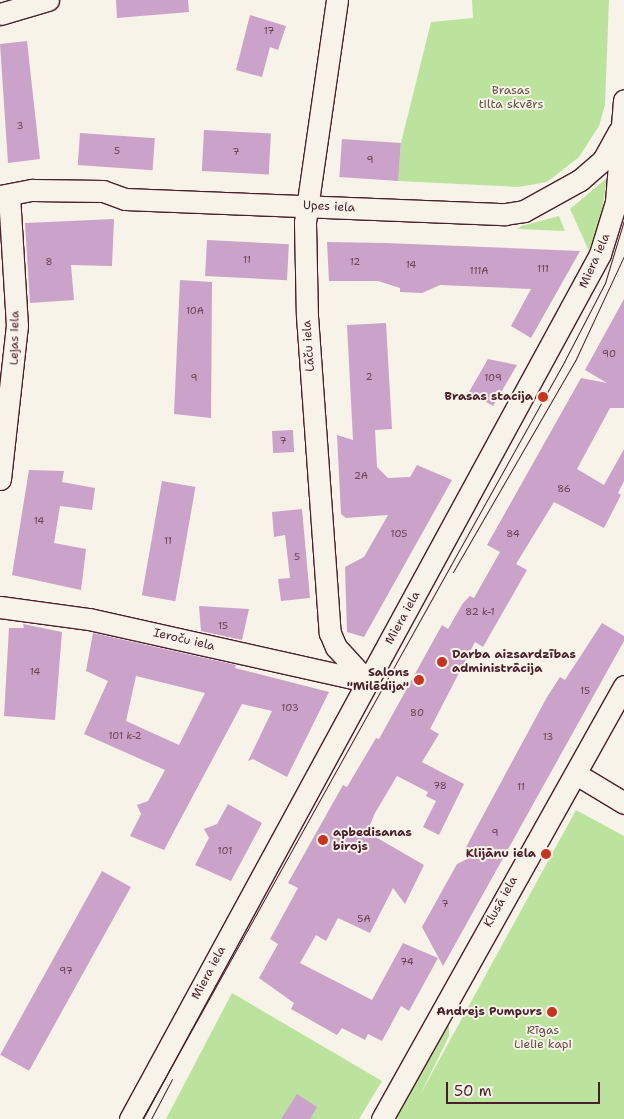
<!DOCTYPE html>
<html>
<head>
<meta charset="utf-8">
<style>
	body { margin:0 }
	#map { position:relative; width:624px; height:1119px; overflow:hidden; background:#f7f3e8; font-family:"Shantell Sans",sans-serif }
	div>[style] { position:absolute }
	[style*='--x'] { left:calc(var(--x)*1px); top:calc(var(--y)*1px); width:calc(var(--w)*1px); rotate:calc(var(--a)*1deg) }
	.green>* { inset:0; background:#bbe39e }
	.building>* { inset:0; background:#cba2c9; transform-origin:0 0 }
	.roads { filter:drop-shadow(1px 0 #4a1f2b) drop-shadow(-1px 0 #4a1f2b) drop-shadow(0 1px #4a1f2b) drop-shadow(0 -1px #4a1f2b) }
	.minor>* { height:21px; margin:-10.5px; padding:0 10.5px; transform-origin:10.5px; border-radius:10.5px; background:#f7f3e8 }
	.tram>* { height:1px; margin:-0.5px; padding:0 0.5px; transform-origin:0.5px; border-radius:0.5px; background:#4a1f2b }
	.dots>* { width:14px; height:14px; translate:-50% -50%; box-sizing:border-box; border:2px solid #f7f3e8; border-radius:50% }
	span { translate:-50% -50%; white-space:nowrap; text-align:center; line-height:1.15; -webkit-text-stroke:4px #f7f3e8; paint-order:stroke }
	.number-label { font-size:10px; color:#6a4052 }
	.number-label span { -webkit-text-stroke-width:0 }
	.park-label { font-size:12px; color:#665048 }
	.street-label { font-size:12px; color:#4a1f2b }
	.poi-label { font-size:12px; color:#4a1f2b; font-weight:700 }
	.right { translate:-100% -50%; text-align:right }
	.left { translate:0 -50%; text-align:left }
	.scale { position:absolute; left:446px; top:1082px; width:154px; height:22px; box-sizing:border-box; border:2px solid #4a1f2b; border-top:0; padding-left:6px; font-size:15px; line-height:18px; white-space:nowrap; color:#4a1f2b; -webkit-text-stroke:4px #f7f3e8; paint-order:stroke }
</style>
</head>
<body>
<div id="map">
	<div class="green">
		<div style="clip-path:polygon(472px 0,609px 0,605px 105px,599px 126px,579px 157px,547px 182px,518px 187px,398px 181px,401px 143px,431px 22px,473px 18px)"></div>
		<div style="clip-path:polygon(607px 178px,600px 225px,589px 251px,570px 209px)"></div>
		<div style="clip-path:polygon(559px 216px,565px 231px,518px 229px,521px 226px)"></div>
		<div style="clip-path:polygon(576px 810px,624px 836px,624px 1119px,395px 1119px,449px 1014px,449px 1036px,420px 1095px)"></div>
		<div style="clip-path:polygon(232px 993px,382px 1081px,359px 1119px,166px 1119px)"></div>
	</div>
	<div class="building">
		<div style="clip-path:polygon(116px 0,188px 0,189px 12px,117px 18px)"></div>
		<div style="clip-path:polygon(250px 15px,286px 26px,278px 50px,270px 47px,262px 77px,236px 70px)"></div>
		<div style="clip-path:polygon(27px 41px,40px 159px,8px 163px,0 44px)"></div>
		<div style="left:204px;top:130px;width:67px;height:41px;rotate:3deg"></div>
		<div style="left:80px;top:133px;width:75px;height:32px;rotate:4deg"></div>
		<div style="left:342px;top:139px;width:59px;height:38px;rotate:4deg"></div>
		<div style="clip-path:polygon(114px 219px,112px 266px,71px 265px,74px 300px,30px 303px,25px 223px)"></div>
		<div style="left:207px;top:240px;width:82px;height:36px;rotate:3deg"></div>
		<div style="clip-path:polygon(327px 242px,386px 243px,580px 251px,531px 338px,511px 326px,531px 289px,440px 285px,422px 293px,400px 292px,400px 288px,378px 281px,329px 281px)"></div>
		<div style="clip-path:polygon(180px 280px,212px 282px,211px 418px,174px 414px)"></div>
		<div style="clip-path:polygon(624px 299px,624px 408px,610px 408px,577px 469px,604px 485px,624px 449px,624px 481px,618px 493px,621px 495px,604px 528px,554px 502px,516px 564px,527px 570px,483px 647px,475px 642px,430px 729px,439px 734px,422px 762px,464px 784px,439px 835px,423px 827px,436px 801px,426px 796px,428px 792px,397px 776px,375px 813px,367px 832px,424px 865px,405px 904px,393px 888px,370px 933px,338px 918px,326px 941px,316px 935px,300px 963px,372px 1000px,403px 943px,438px 958px,409px 1011px,401px 1006px,382px 1041px,368px 1034px,365px 1040px,342px 1028px,337px 1035px,291px 1009px,294px 1003px,259px 978px,278px 944px,270px 939px,298px 888px,288px 883px,343px 785px,347px 787px,376px 738px,379px 739px,442px 625px,448px 629px,463px 603px,470px 596px,474px 598px,500px 552px,487px 545px,581px 378px,607px 383px,585px 370px)"></div>
		<div style="clip-path:polygon(386px 323px,392px 429px,375px 430px,377px 467px,388px 478px,410px 477px,417px 465px,452px 480px,364px 637px,347px 632px,345px 567px,364px 557px,388px 515px,346px 518px,341px 514px,337px 435px,353px 440px,347px 325px)"></div>
		<div style="clip-path:polygon(488px 359px,517px 365px,493px 406px,469px 392px)"></div>
		<div style="left:293px;top:430px;width:22px;height:21px;rotate:87deg"></div>
		<div style="clip-path:polygon(29px 470px,64px 471px,62px 482px,95px 488px,92px 510px,60px 506px,54px 543px,86px 549px,81px 590px,12px 575px)"></div>
		<div style="left:162px;top:481px;width:34px;height:116px;rotate:10deg"></div>
		<div style="clip-path:polygon(302px 509px,310px 598px,281px 601px,278px 579px,290px 578px,285px 535px,274px 537px,272px 512px)"></div>
		<div style="clip-path:polygon(199px 606px,249px 609px,242px 640px,201px 631px)"></div>
		<div style="clip-path:polygon(602px 623px,624px 636px,624px 641px,443px 966px,422px 927px,457px 864px,475px 855px,465px 849px,547px 697px,560px 677px,565px 680px)"></div>
		<div style="clip-path:polygon(23px 624px,62px 632px,55px 720px,4px 716px,9px 628px,24px 628px)"></div>
		<div style="clip-path:polygon(evenodd,93px 633px,236px 665px,235px 668px,329px 692px,287px 777px,253px 759px,248px 761px,272px 711px,242px 704px,164px 850px,130px 836px,141px 814px,137px 805px,148px 801px,165px 770px,84px 734px,108px 681px,86px 671px,93px 633px,136px 676px,205px 693px,179px 745px,126px 721px,136px 676px)"></div>
		<div style="clip-path:polygon(228px 804px,262px 823px,231px 881px,195px 865px,209px 838px,204px 829px,217px 824px)"></div>
		<div style="left:102px;top:871px;width:33px;height:210px;rotate:29deg"></div>
		<div style="clip-path:polygon(297px 1094px,317px 1107px,310px 1119px,281px 1119px)"></div>
	</div>
	<div class="roads">
		<div class="minor">
			<div style="--x:337;--y:0;--w:225;--a:98.2"></div>
			<div style="--x:305;--y:223;--w:93;--a:88.8"></div>
			<div style="--x:307;--y:316;--w:318;--a:85.9"></div>
			<div style="--x:330;--y:633;--w:15;--a:67"></div>
			<div style="--x:336;--y:647;--w:46;--a:47.6"></div>
			<div style="--x:0;--y:14;--w:50;--a:-16.3"></div>
			<div style="--x:0;--y:196;--w:33;--a:-11"></div>
			<div style="--x:32;--y:190;--w:71;--a:0.8"></div>
			<div style="--x:103;--y:191;--w:23;--a:20"></div>
			<div style="--x:125;--y:199;--w:380;--a:2.3"></div>
			<div style="--x:505;--y:214;--w:19;--a:-9"></div>
			<div style="--x:524;--y:211;--w:64;--a:-29"></div>
			<div style="--x:580;--y:180;--w:30;--a:-41"></div>
			<div style="--x:603;--y:160;--w:33;--a:-61"></div>
			<div style="--x:0;--y:479;--w:154;--a:-83.7"></div>
			<div style="--x:17;--y:326;--w:131;--a:-93.5"></div>
			<div style="--x:0;--y:607;--w:90;--a:7.7"></div>
			<div style="--x:89;--y:619;--w:285;--a:12.6"></div>
			<div style="--x:576;--y:774;--w:56;--a:31.1"></div>
			<div style="--x:130;--y:1119;--w:984;--a:-61.48"></div>
			<div style="--x:600;--y:254;--w:54;--a:-72.9"></div>
			<div style="--x:616;--y:202;--w:102;--a:-85.5"></div>
			<div style="--x:382;--y:1119;--w:496;--a:-60.8"></div>
		</div>
	</div>
	<div class="tram">
		<div style="--x:453;--y:572;--w:244;--a:-60"></div>
		<div style="--x:575;--y:361;--w:116;--a:-65"></div>
		<div style="--x:142;--y:1119;--w:867;--a:-60.86"></div>
		<div style="--x:564;--y:362;--w:89;--a:-62.6"></div>
		<div style="--x:605;--y:283;--w:66;--a:-73.2"></div>
		<div style="--x:151;--y:1119;--w:45;--a:-62.3"></div>
	</div>
	<div class="dots">
		<div style="left:543px;top:397px;background:#c8321e"></div>
		<div style="left:442px;top:662px;background:#c8321e"></div>
		<div style="left:419px;top:680px;background:#c8321e"></div>
		<div style="left:323px;top:840px;background:#c8321e"></div>
		<div style="left:546px;top:854px;background:#c8321e"></div>
		<div style="left:552px;top:1012px;background:#c8321e"></div>
	</div>
	<div class="number-label">
		<span style="left:269px;top:31px">17</span>
		<span style="left:20px;top:126px">3</span>
		<span style="left:117px;top:151px">5</span>
		<span style="left:236px;top:152px">7</span>
		<span style="left:370px;top:160px">9</span>
		<span style="left:247px;top:260px">11</span>
		<span style="left:49px;top:262px">8</span>
		<span style="left:355px;top:262px">12</span>
		<span style="left:411px;top:265px">14</span>
		<span style="left:543px;top:269px">111</span>
		<span style="left:479px;top:271px">111A</span>
		<span style="left:195px;top:311px">10A</span>
		<span style="left:609px;top:354px">90</span>
		<span style="left:369px;top:377px">2</span>
		<span style="left:194px;top:378px">9</span>
		<span style="left:493px;top:378px">109</span>
		<span style="left:283px;top:441px">7</span>
		<span style="left:361px;top:476px">2A</span>
		<span style="left:564px;top:489px">86</span>
		<span style="left:39px;top:521px">14</span>
		<span style="left:399px;top:534px">105</span>
		<span style="left:513px;top:534px">84</span>
		<span style="left:168px;top:541px">11</span>
		<span style="left:297px;top:557px">5</span>
		<span style="left:480px;top:612px">82 k-1</span>
		<span style="left:223px;top:626px">15</span>
		<span style="left:35px;top:672px">14</span>
		<span style="left:585px;top:691px">15</span>
		<span style="left:290px;top:708px">103</span>
		<span style="left:417px;top:713px">80</span>
		<span style="left:125px;top:736px">101 k-2</span>
		<span style="left:548px;top:737px">13</span>
		<span style="left:440px;top:786px">78</span>
		<span style="left:521px;top:787px">11</span>
		<span style="left:495px;top:833px">9</span>
		<span style="left:225px;top:851px">101</span>
		<span style="left:445px;top:904px">7</span>
		<span style="left:364px;top:919px">5A</span>
		<span style="left:407px;top:962px">74</span>
		<span style="left:66px;top:971px">97</span>
	</div>
	<div class="park-label">
		<span style="left:511px;top:98px">Brasas<br>tilta skvērs</span>
		<span style="left:543px;top:1038px">Rīgas<br>Lielie kapi</span>
	</div>
	<div class="street-label">
		<span style="left:329px;top:207px;rotate:3deg">Upes iela</span>
		<span style="left:595px;top:261px;rotate:-66deg">Miera iela</span>
		<span style="left:15px;top:338px;rotate:-89deg">Lejas iela</span>
		<span style="left:309px;top:346px;rotate:-94deg">Lāču iela</span>
		<span style="left:403px;top:618px;rotate:-61deg">Miera iela</span>
		<span style="left:184px;top:640px;rotate:13deg">Ieroču iela</span>
		<span style="left:501px;top:902px;rotate:-61deg">Klusā iela</span>
		<span style="left:209px;top:973px;rotate:-62deg">Miera iela</span>
	</div>
	<div class="poi-label">
		<span class="right" style="left:533px;top:397px">Brasas stacija</span>
		<span class="left" style="left:452px;top:662px">Darba aizsardzības<br>administrācija</span>
		<span class="right" style="left:409px;top:680px">Salons<br>"Milēdija"</span>
		<span class="left" style="left:333px;top:840px">apbedisanas<br>birojs</span>
		<span class="right" style="left:536px;top:854px">Klijānu iela</span>
		<span class="right" style="left:542px;top:1012px">Andrejs Pumpurs</span>
	</div>
	<div class="scale">50 m</div>
</div>
</body>
</html>
